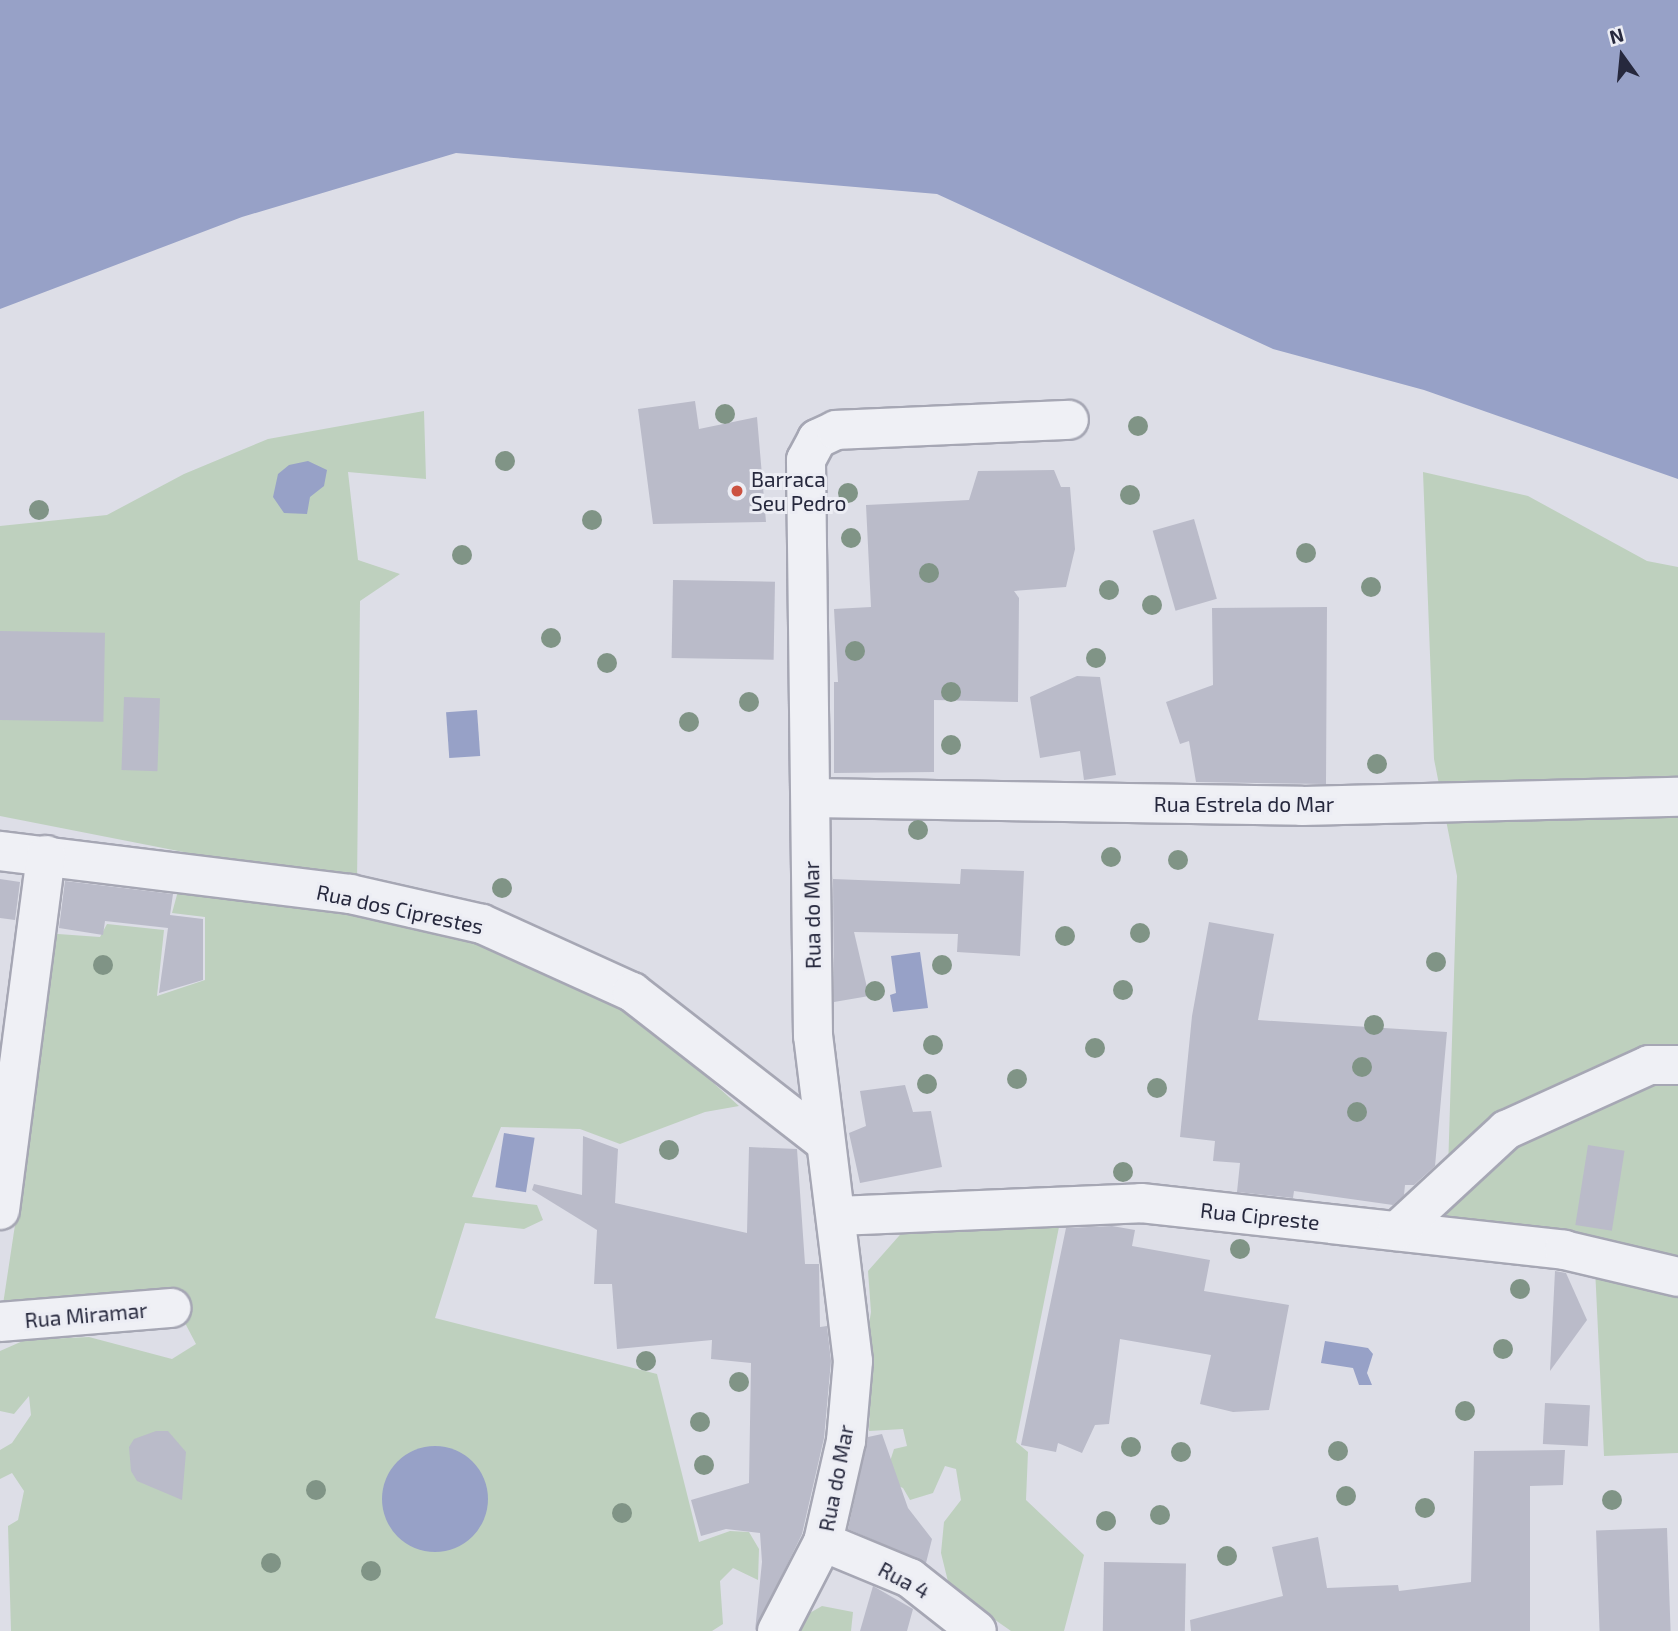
<!DOCTYPE html>
<html>
<head>
<meta charset="utf-8">
<style>
	body { margin:0 }
	#map { position:relative; width:1678px; height:1631px; overflow:hidden; background:#dddee7; font-family:"Exo 2",sans-serif }
	div>[style] { position:absolute }
	[style*='--x'] { left:calc(var(--x)*1px); top:calc(var(--y)*1px); width:calc(var(--w)*1px); rotate:calc(var(--a)*1deg) }
	.green>* { inset:0; background:#bed0be }
	.water>* { inset:0; background:#97a1c7; transform-origin:0 0 }
	.round { border-radius:50% }
	.building>* { inset:0; background:#babbc9; transform-origin:0 0 }
	.roads { filter:drop-shadow(2px 0 #a6a7b4) drop-shadow(-2px 0 #a6a7b4) drop-shadow(0 2px #a6a7b4) drop-shadow(0 -2px #a6a7b4) }
	.minor>* { height:38px; margin:-19px; padding:0 19px; transform-origin:19px; border-radius:19px; background:#eff0f5 }
	.trees>* { width:20px; height:20px; margin:-10px; border-radius:50%; background:#809486 }
	.dots>* { width:19px; height:19px; translate:-50% -50%; box-sizing:border-box; border:4px solid #ecedf4; border-radius:50% }
	span { translate:-50% -50%; white-space:nowrap; text-align:center; line-height:1.15; -webkit-text-stroke:6px #ecedf4; paint-order:stroke }
	.poi-label { font-size:21px; color:#26283d }
	.left { translate:0 -50%; text-align:left }
	.street-label { font-size:21px; color:#26283d }
	.north { position:absolute; left:1587px; top:21px; width:70px; height:70px; -webkit-text-stroke:5px #ecedf4; paint-order:stroke; rotate:345deg; font-size:19px; font-weight:700; line-height:28px; text-align:center; color:#26283d }
	.north::after { content:''; display:block; margin:auto; width:24px; height:32px; background:#26283d; clip-path:polygon(50% 0,100% 100%,50% 72%,0 100%) }
</style>
</head>
<body>
<div id="map">
	<div class="green">
		<div style="clip-path:polygon(424px 411px,426px 479px,348px 472px,358px 560px,400px 574px,360px 601px,357px 886px,0 816px,0 526px,107px 515px,184px 474px,268px 439px)"></div>
		<div style="clip-path:polygon(1423px 472px,1528px 496px,1647px 561px,1678px 567px,1678px 1453px,1604px 1456px,1595px 1268px,1446px 1236px,1457px 876px,1434px 759px)"></div>
		<div style="clip-path:polygon(181px 880px,485px 930px,619px 998px,739px 1106px,705px 1112px,620px 1144px,580px 1129px,501px 1127px,472px 1197px,537px 1205px,543px 1220px,524px 1229px,465px 1223px,435px 1318px,657px 1374px,699px 1542px,730px 1531px,749px 1532px,759px 1549px,758px 1580px,733px 1568px,720px 1581px,723px 1624px,712px 1631px,11px 1631px,8px 1526px,18px 1520px,24px 1491px,12px 1473px,0 1479px,0 1450px,12px 1443px,31px 1415px,29px 1396px,14px 1414px,0 1411px,0 1351px,25px 1340px,89px 1337px,172px 1359px,196px 1344px,175px 1304px,2px 1311px,23px 1172px,44px 933px,100px 937px,107px 924px,164px 930px,157px 996px,205px 980px,205px 917px,172px 913px)"></div>
		<div style="clip-path:polygon(1062px 1212px,1016px 1442px,1028px 1452px,1026px 1500px,1084px 1555px,1064px 1631px,1011px 1631px,981px 1610px,952px 1598px,941px 1553px,944px 1522px,961px 1500px,956px 1469px,945px 1466px,933px 1493px,910px 1500px,903px 1488px,884px 1480px,894px 1449px,907px 1446px,903px 1429px,869px 1431px,871px 1376px,864px 1355px,871px 1312px,868px 1271px,906px 1228px)"></div>
		<div style="clip-path:polygon(822px 1606px,853px 1612px,851px 1631px,788px 1631px,794px 1622px)"></div>
	</div>
	<div class="water">
		<div style="clip-path:polygon(0 0,1678px 0,1678px 479px,1424px 390px,1273px 349px,937px 194px,456px 153px,242px 217px,0 309px)"></div>
		<div style="clip-path:polygon(308px 461px,327px 470px,324px 486px,310px 497px,307px 514px,284px 513px,273px 497px,278px 474px,289px 465px)"></div>
		<div style="left:477px;top:710px;width:46px;height:31px;rotate:86deg"></div>
		<div style="clip-path:polygon(920px 952px,928px 1008px,893px 1012px,890px 995px,896px 993px,891px 956px)"></div>
		<div style="left:504px;top:1133px;width:31px;height:55px;rotate:9deg"></div>
		<div style="clip-path:polygon(1325px 1341px,1368px 1348px,1373px 1354px,1367px 1373px,1372px 1385px,1359px 1385px,1353px 1368px,1321px 1363px)"></div>
		<div class="round" style="left:382px;top:1446px;width:106px;height:106px"></div>
	</div>
	<div class="building">
		<div style="clip-path:polygon(695px 401px,699px 429px,757px 417px,766px 522px,653px 524px,638px 409px)"></div>
		<div style="clip-path:polygon(1054px 470px,1061px 487px,1070px 487px,1075px 549px,1066px 587px,1014px 591px,1019px 598px,1018px 702px,934px 700px,934px 772px,834px 773px,834px 682px,838px 682px,834px 609px,871px 607px,866px 505px,969px 500px,978px 471px)"></div>
		<div style="left:1194px;top:519px;width:83px;height:43px;rotate:74deg"></div>
		<div style="left:673px;top:580px;width:102px;height:78px;rotate:1deg"></div>
		<div style="clip-path:polygon(1327px 607px,1326px 784px,1196px 782px,1189px 741px,1180px 744px,1166px 702px,1213px 685px,1212px 608px)"></div>
		<div style="left:0;top:631px;width:105px;height:89px;rotate:1deg"></div>
		<div style="clip-path:polygon(1077px 676px,1100px 677px,1116px 775px,1084px 780px,1080px 751px,1040px 758px,1030px 697px)"></div>
		<div style="left:124px;top:697px;width:36px;height:73px;rotate:2deg"></div>
		<div style="clip-path:polygon(961px 869px,1024px 871px,1020px 956px,957px 952px,958px 934px,854px 932px,869px 996px,834px 1002px,833px 879px,960px 884px)"></div>
		<div style="clip-path:polygon(0 879px,20px 882px,15px 920px,0 918px)"></div>
		<div style="clip-path:polygon(65px 881px,173px 894px,170px 915px,203px 919px,203px 980px,159px 993px,168px 928px,105px 921px,103px 935px,59px 928px)"></div>
		<div style="clip-path:polygon(1209px 922px,1274px 934px,1258px 1020px,1447px 1032px,1435px 1166px,1414px 1185px,1405px 1185px,1404px 1195px,1393px 1205px,1294px 1191px,1293px 1198px,1237px 1192px,1240px 1163px,1213px 1161px,1215px 1141px,1180px 1137px,1192px 1016px)"></div>
		<div style="clip-path:polygon(905px 1085px,913px 1112px,931px 1111px,942px 1167px,860px 1183px,849px 1133px,866px 1126px,860px 1091px)"></div>
		<div style="clip-path:polygon(583px 1136px,618px 1149px,615px 1203px,747px 1233px,749px 1147px,797px 1149px,805px 1264px,819px 1264px,820px 1327px,827px 1326px,831px 1361px,824px 1438px,802px 1534px,755px 1631px,762px 1562px,760px 1533px,726px 1529px,701px 1536px,691px 1500px,749px 1483px,751px 1363px,711px 1359px,712px 1340px,617px 1349px,612px 1284px,594px 1284px,597px 1230px,532px 1190px,534px 1184px,582px 1195px)"></div>
		<div style="left:1588px;top:1145px;width:37px;height:81px;rotate:9deg"></div>
		<div style="clip-path:polygon(1112px 1226px,1135px 1230px,1132px 1246px,1210px 1260px,1204px 1291px,1289px 1305px,1269px 1410px,1233px 1412px,1200px 1404px,1211px 1355px,1120px 1339px,1109px 1424px,1095px 1425px,1082px 1453px,1058px 1443px,1056px 1452px,1021px 1445px,1066px 1228px)"></div>
		<div style="clip-path:polygon(1555px 1271px,1566px 1273px,1587px 1320px,1550px 1371px)"></div>
		<div style="left:1545px;top:1403px;width:45px;height:41px;rotate:3deg"></div>
		<div style="clip-path:polygon(156px 1431px,168px 1431px,186px 1452px,182px 1500px,137px 1481px,131px 1471px,129px 1447px,134px 1439px)"></div>
		<div style="clip-path:polygon(882px 1434px,908px 1508px,932px 1539px,926px 1563px,848px 1529px,868px 1437px)"></div>
		<div style="clip-path:polygon(1565px 1450px,1563px 1485px,1530px 1486px,1530px 1631px,1191px 1631px,1190px 1620px,1283px 1596px,1272px 1547px,1318px 1537px,1327px 1588px,1398px 1585px,1399px 1591px,1471px 1582px,1474px 1451px)"></div>
		<div style="left:1667px;top:1528px;width:103px;height:71px;rotate:88deg"></div>
		<div style="left:1104px;top:1562px;width:82px;height:69px;rotate:1deg"></div>
		<div style="clip-path:polygon(873px 1586px,913px 1609px,907px 1631px,860px 1631px)"></div>
	</div>
	<div class="roads">
		<div class="minor">
			<div style="--x:811;--y:798;--w:491;--a:0.9"></div>
			<div style="--x:1302;--y:806;--w:376;--a:-1.4"></div>
			<div style="--x:0;--y:851;--w:353;--a:7"></div>
			<div style="--x:350;--y:894;--w:135;--a:12.8"></div>
			<div style="--x:482;--y:924;--w:165;--a:24.4"></div>
			<div style="--x:632;--y:992;--w:241;--a:37.9"></div>
			<div style="--x:0;--y:1210;--w:358;--a:-82.6"></div>
			<div style="--x:837;--y:1216;--w:304;--a:-2.4"></div>
			<div style="--x:1141;--y:1203;--w:426;--a:6.3"></div>
			<div style="--x:1564;--y:1250;--w:117;--a:13.3"></div>
			<div style="--x:1397;--y:1231;--w:149;--a:-42.8"></div>
			<div style="--x:1506;--y:1130;--w:157;--a:-24.4"></div>
			<div style="--x:1649;--y:1065;--w:29;--a:0"></div>
			<div style="--x:0;--y:1322;--w:172;--a:-4.7"></div>
			<div style="--x:823;--y:1542;--w:94;--a:22.5"></div>
			<div style="--x:910;--y:1578;--w:85;--a:38.3"></div>
			<div style="--x:777;--y:1631;--w:100;--a:-62.7"></div>
			<div style="--x:823;--y:1542;--w:104;--a:-77.2"></div>
			<div style="--x:846;--y:1441;--w:80;--a:-85"></div>
			<div style="--x:853;--y:1361;--w:327;--a:-97"></div>
			<div style="--x:813;--y:1036;--w:576;--a:-90.7"></div>
			<div style="--x:806;--y:460;--w:24;--a:-62"></div>
			<div style="--x:817;--y:439;--w:21;--a:-25"></div>
			<div style="--x:836;--y:430;--w:233;--a:-2.5"></div>
		</div>
	</div>
	<div class="trees">
		<div style="left:725px;top:414px"></div>
		<div style="left:1138px;top:426px"></div>
		<div style="left:505px;top:461px"></div>
		<div style="left:848px;top:493px"></div>
		<div style="left:1130px;top:495px"></div>
		<div style="left:39px;top:510px"></div>
		<div style="left:592px;top:520px"></div>
		<div style="left:851px;top:538px"></div>
		<div style="left:1306px;top:553px"></div>
		<div style="left:462px;top:555px"></div>
		<div style="left:929px;top:573px"></div>
		<div style="left:1371px;top:587px"></div>
		<div style="left:1109px;top:590px"></div>
		<div style="left:1152px;top:605px"></div>
		<div style="left:551px;top:638px"></div>
		<div style="left:855px;top:651px"></div>
		<div style="left:1096px;top:658px"></div>
		<div style="left:607px;top:663px"></div>
		<div style="left:951px;top:692px"></div>
		<div style="left:749px;top:702px"></div>
		<div style="left:689px;top:722px"></div>
		<div style="left:951px;top:745px"></div>
		<div style="left:1377px;top:764px"></div>
		<div style="left:918px;top:830px"></div>
		<div style="left:1111px;top:857px"></div>
		<div style="left:1178px;top:860px"></div>
		<div style="left:502px;top:888px"></div>
		<div style="left:1140px;top:933px"></div>
		<div style="left:1065px;top:936px"></div>
		<div style="left:1436px;top:962px"></div>
		<div style="left:103px;top:965px"></div>
		<div style="left:942px;top:965px"></div>
		<div style="left:1123px;top:990px"></div>
		<div style="left:875px;top:991px"></div>
		<div style="left:1374px;top:1025px"></div>
		<div style="left:933px;top:1045px"></div>
		<div style="left:1095px;top:1048px"></div>
		<div style="left:1362px;top:1067px"></div>
		<div style="left:1017px;top:1079px"></div>
		<div style="left:927px;top:1084px"></div>
		<div style="left:1157px;top:1088px"></div>
		<div style="left:1357px;top:1112px"></div>
		<div style="left:669px;top:1150px"></div>
		<div style="left:1123px;top:1172px"></div>
		<div style="left:1240px;top:1249px"></div>
		<div style="left:1520px;top:1289px"></div>
		<div style="left:1503px;top:1349px"></div>
		<div style="left:646px;top:1361px"></div>
		<div style="left:739px;top:1382px"></div>
		<div style="left:1465px;top:1411px"></div>
		<div style="left:700px;top:1422px"></div>
		<div style="left:1131px;top:1447px"></div>
		<div style="left:1338px;top:1451px"></div>
		<div style="left:1181px;top:1452px"></div>
		<div style="left:704px;top:1465px"></div>
		<div style="left:316px;top:1490px"></div>
		<div style="left:1346px;top:1496px"></div>
		<div style="left:1612px;top:1500px"></div>
		<div style="left:1425px;top:1508px"></div>
		<div style="left:622px;top:1513px"></div>
		<div style="left:1160px;top:1515px"></div>
		<div style="left:1106px;top:1521px"></div>
		<div style="left:1227px;top:1556px"></div>
		<div style="left:271px;top:1563px"></div>
		<div style="left:371px;top:1571px"></div>
	</div>
	<div class="dots">
		<div style="left:737px;top:491px;background:#cc5241"></div>
	</div>
	<div class="poi-label">
		<span class="left" style="left:751px;top:491px">Barraca<br>Seu Pedro</span>
	</div>
	<div class="street-label">
		<span style="left:1244px;top:804px">Rua Estrela do Mar</span>
		<span style="left:400px;top:909px;rotate:12deg">Rua dos Ciprestes</span>
		<span style="left:812px;top:915px;rotate:-91deg">Rua do Mar</span>
		<span style="left:1260px;top:1216px;rotate:6deg">Rua Cipreste</span>
		<span style="left:86px;top:1315px;rotate:-5deg">Rua Miramar</span>
		<span style="left:836px;top:1478px;rotate:-79deg">Rua do Mar</span>
		<span style="left:904px;top:1580px;rotate:28deg">Rua 4</span>
	</div>
	<div class="north">N</div>
</div>
</body>
</html>
